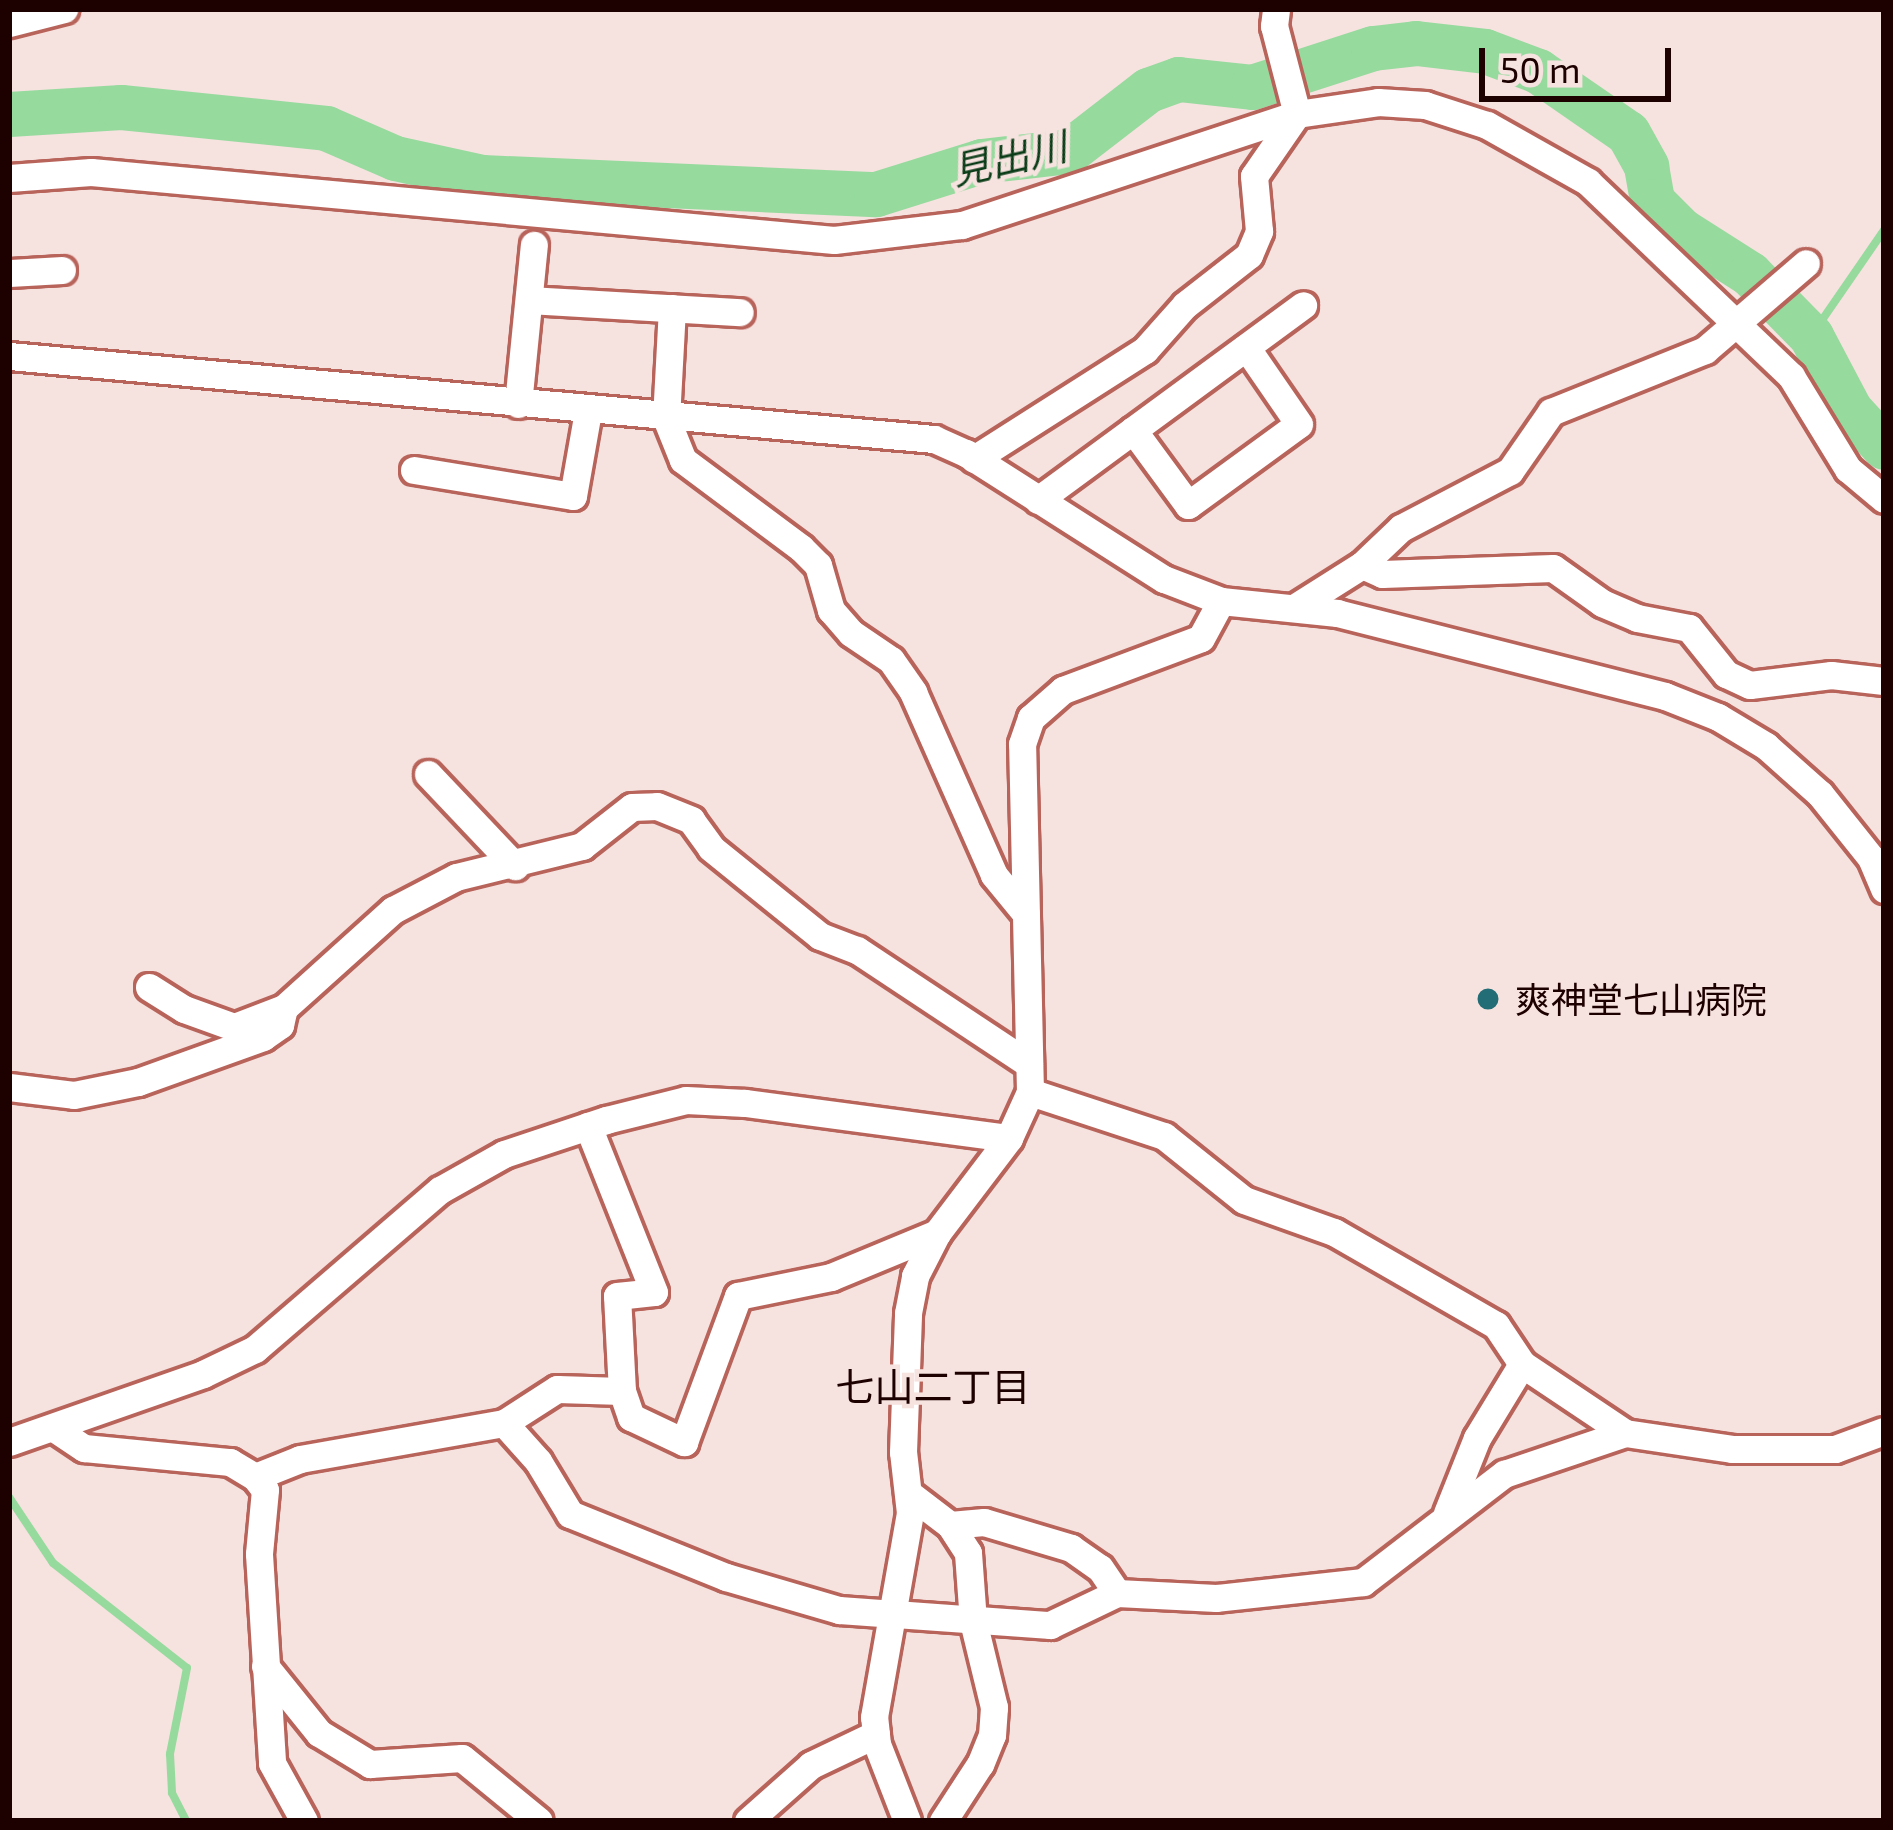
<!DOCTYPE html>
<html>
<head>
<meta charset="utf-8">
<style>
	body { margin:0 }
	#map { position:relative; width:1893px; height:1830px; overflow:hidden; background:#f6e2df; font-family:"Exo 2","Noto Sans JP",sans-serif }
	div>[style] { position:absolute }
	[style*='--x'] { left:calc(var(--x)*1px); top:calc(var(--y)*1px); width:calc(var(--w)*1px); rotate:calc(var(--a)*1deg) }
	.stream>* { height:8px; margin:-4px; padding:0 4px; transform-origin:4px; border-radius:4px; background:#96da9e }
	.river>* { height:45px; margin:-22.5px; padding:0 22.5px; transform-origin:22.5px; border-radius:22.5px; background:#96da9e }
	.roads { filter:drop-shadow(3px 0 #b8645b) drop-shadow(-3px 0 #b8645b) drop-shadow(0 3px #b8645b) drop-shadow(0 -3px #b8645b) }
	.minor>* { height:27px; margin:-13.5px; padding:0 13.5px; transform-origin:13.5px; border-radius:13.5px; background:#fff }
	.dots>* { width:33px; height:33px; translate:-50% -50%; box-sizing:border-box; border:6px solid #f6e2df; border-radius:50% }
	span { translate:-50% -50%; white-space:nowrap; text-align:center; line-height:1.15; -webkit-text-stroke:9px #f6e2df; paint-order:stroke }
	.poi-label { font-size:36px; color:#1d0101 }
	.left { translate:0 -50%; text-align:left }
	.water-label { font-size:39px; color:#0b3d18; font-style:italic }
	.neighbourhood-label { font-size:39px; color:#1d0101 }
	.frame { position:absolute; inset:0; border:12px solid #1d0101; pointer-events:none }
	.scale { position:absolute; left:1479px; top:48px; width:192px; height:54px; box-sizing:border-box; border:6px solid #1d0101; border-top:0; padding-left:15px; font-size:36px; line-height:42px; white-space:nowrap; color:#1d0101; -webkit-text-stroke:9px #f6e2df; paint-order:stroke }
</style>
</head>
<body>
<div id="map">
	<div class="stream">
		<div style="--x:1811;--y:336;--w:129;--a:-55.4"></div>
		<div style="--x:9;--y:1497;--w:79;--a:56.3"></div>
		<div style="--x:53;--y:1563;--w:170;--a:38.1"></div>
		<div style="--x:187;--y:1668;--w:88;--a:101.2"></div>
		<div style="--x:170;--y:1754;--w:39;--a:87"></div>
		<div style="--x:172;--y:1793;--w:31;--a:63"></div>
	</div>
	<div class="river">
		<div style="--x:9;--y:114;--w:112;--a:-3.6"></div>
		<div style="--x:121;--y:107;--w:206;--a:5.8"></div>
		<div style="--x:326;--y:128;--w:75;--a:23.5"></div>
		<div style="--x:395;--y:158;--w:89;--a:12.3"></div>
		<div style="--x:482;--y:177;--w:394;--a:2.5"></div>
		<div style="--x:876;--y:194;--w:110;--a:-17.4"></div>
		<div style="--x:981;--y:161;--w:89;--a:-6.5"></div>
		<div style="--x:1069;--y:151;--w:100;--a:-37.7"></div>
		<div style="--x:1148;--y:90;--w:32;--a:-20"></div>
		<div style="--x:1178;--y:79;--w:74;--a:6.2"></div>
		<div style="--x:1252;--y:87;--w:127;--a:-17.9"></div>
		<div style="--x:1373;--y:48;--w:43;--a:-6.6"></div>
		<div style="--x:1416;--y:43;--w:69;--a:6.6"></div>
		<div style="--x:1485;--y:51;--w:57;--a:20.7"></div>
		<div style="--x:1538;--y:71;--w:109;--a:34.6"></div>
		<div style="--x:1628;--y:133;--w:38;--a:61"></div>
		<div style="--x:1646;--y:166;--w:36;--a:80"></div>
		<div style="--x:1652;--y:201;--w:41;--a:45"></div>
		<div style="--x:1681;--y:230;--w:82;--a:32.5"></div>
		<div style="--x:1750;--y:274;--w:87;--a:45.5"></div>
		<div style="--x:1811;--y:336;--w:84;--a:62.2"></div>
		<div style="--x:1850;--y:410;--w:50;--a:47.4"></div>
	</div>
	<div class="roads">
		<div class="minor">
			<div style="--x:9;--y:23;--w:57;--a:-14.3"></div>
			<div style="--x:9;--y:178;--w:82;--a:-4.2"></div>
			<div style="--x:91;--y:172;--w:746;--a:5.23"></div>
			<div style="--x:834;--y:240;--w:129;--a:-6.7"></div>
			<div style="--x:962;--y:225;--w:353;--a:-18.3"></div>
			<div style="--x:1297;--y:114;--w:82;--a:-8.4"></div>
			<div style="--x:1378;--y:102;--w:47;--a:3.7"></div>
			<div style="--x:1425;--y:105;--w:65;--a:17.9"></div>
			<div style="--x:1487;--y:125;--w:116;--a:29.4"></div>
			<div style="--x:1588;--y:182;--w:281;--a:43.7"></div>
			<div style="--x:1791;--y:376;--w:109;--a:58.5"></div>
			<div style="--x:1848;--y:469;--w:47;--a:39.8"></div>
			<div style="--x:9;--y:273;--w:53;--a:-3.2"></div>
			<div style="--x:529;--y:300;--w:211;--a:3.3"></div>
			<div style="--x:672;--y:308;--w:110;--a:93.1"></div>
			<div style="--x:666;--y:418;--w:45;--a:68"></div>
			<div style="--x:683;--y:460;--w:147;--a:36.7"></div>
			<div style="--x:801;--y:548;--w:24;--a:45"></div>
			<div style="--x:818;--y:565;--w:47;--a:73.9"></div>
			<div style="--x:831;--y:610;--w:30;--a:49"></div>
			<div style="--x:851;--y:633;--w:48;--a:34"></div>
			<div style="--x:891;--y:660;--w:39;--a:55"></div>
			<div style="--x:913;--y:692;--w:200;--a:66.1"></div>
			<div style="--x:994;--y:875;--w:50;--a:50.6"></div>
			<div style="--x:9;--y:356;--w:929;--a:5.13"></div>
			<div style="--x:934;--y:439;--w:35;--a:24"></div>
			<div style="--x:966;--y:453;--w:235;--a:32.5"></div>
			<div style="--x:1164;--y:579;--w:61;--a:21.1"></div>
			<div style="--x:1221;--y:601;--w:117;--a:5.9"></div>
			<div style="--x:1337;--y:613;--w:338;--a:14.2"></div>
			<div style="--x:1665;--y:696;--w:57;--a:21.6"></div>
			<div style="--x:1718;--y:717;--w:56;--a:31.1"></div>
			<div style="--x:1766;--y:746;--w:72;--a:41.6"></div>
			<div style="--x:1820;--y:794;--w:82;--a:51.4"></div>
			<div style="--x:1871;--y:858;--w:34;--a:67"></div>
			<div style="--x:518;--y:404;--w:160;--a:-84.3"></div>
			<div style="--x:1133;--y:430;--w:93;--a:53.7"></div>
			<div style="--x:1188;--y:505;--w:137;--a:-36.1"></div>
			<div style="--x:1299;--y:424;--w:93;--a:-124.5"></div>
			<div style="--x:974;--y:459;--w:203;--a:-32.5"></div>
			<div style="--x:1145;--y:350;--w:60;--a:-48.4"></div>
			<div style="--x:1185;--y:305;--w:81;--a:-38"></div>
			<div style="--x:1249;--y:255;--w:26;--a:-67"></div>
			<div style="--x:1259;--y:231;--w:55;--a:-95.2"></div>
			<div style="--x:1254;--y:176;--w:75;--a:-55.3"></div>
			<div style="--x:1297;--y:114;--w:91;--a:-104.6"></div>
			<div style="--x:1274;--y:26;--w:17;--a:-83"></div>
			<div style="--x:414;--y:470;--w:161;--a:9.3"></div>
			<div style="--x:573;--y:496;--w:86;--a:-80"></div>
			<div style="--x:1038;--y:500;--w:329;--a:-36.3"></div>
			<div style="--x:1362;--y:565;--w:22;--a:24"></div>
			<div style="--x:1382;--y:574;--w:171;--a:-2"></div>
			<div style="--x:1553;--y:568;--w:60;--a:35.5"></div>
			<div style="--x:1602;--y:603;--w:38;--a:23"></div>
			<div style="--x:1637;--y:618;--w:53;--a:10.9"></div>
			<div style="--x:1689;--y:628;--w:59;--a:51.2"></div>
			<div style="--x:1726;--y:674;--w:26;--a:25"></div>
			<div style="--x:1750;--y:685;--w:82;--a:-7"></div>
			<div style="--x:1831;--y:675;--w:53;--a:6.5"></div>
			<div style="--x:1294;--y:608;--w:80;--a:-32.3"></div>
			<div style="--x:1362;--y:565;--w:54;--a:-43.5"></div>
			<div style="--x:1401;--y:528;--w:123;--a:-27.6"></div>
			<div style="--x:1510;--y:471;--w:72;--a:-55.2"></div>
			<div style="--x:1551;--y:412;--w:166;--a:-21.9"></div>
			<div style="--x:1705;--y:350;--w:133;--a:-40.7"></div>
			<div style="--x:428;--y:774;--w:127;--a:46.6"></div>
			<div style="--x:149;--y:987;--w:41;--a:32.2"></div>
			<div style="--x:184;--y:1009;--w:53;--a:19.8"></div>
			<div style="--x:234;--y:1027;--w:53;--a:-20.8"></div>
			<div style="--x:284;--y:1008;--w:147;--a:-42"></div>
			<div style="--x:393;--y:910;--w:71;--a:-27.6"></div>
			<div style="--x:456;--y:877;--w:130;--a:-13.8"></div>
			<div style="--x:582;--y:846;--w:63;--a:-38"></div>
			<div style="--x:632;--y:807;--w:25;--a:-2"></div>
			<div style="--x:657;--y:806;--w:37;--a:22"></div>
			<div style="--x:691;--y:820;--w:34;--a:54"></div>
			<div style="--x:711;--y:848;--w:140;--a:38.9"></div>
			<div style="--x:820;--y:936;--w:40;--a:21"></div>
			<div style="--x:857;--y:950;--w:206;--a:33.5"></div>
			<div style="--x:9;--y:1087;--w:65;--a:7"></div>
			<div style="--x:74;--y:1095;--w:65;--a:-11.5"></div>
			<div style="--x:138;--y:1082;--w:133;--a:-19.8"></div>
			<div style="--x:263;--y:1037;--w:21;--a:-35"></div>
			<div style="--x:280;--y:1025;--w:17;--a:-77"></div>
			<div style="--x:1030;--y:1092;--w:141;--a:18.2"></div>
			<div style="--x:1164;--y:1136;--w:102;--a:38.7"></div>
			<div style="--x:1244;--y:1200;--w:96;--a:19.6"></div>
			<div style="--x:1334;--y:1232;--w:187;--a:29.9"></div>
			<div style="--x:1496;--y:1325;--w:47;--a:56.3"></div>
			<div style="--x:1522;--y:1364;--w:124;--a:33.8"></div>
			<div style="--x:1625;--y:1433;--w:108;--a:8.5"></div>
			<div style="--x:1732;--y:1449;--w:103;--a:0"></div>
			<div style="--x:1835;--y:1449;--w:52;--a:-20.2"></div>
			<div style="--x:622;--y:1391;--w:28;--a:71"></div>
			<div style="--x:631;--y:1417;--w:59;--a:25.3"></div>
			<div style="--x:684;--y:1442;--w:156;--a:-69.7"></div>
			<div style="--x:738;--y:1296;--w:95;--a:-11.5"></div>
			<div style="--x:831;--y:1277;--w:115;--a:-22.5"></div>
			<div style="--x:504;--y:1423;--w:51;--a:48.2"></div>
			<div style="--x:538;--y:1461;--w:62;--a:58.9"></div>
			<div style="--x:570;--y:1514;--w:168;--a:22"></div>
			<div style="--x:726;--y:1577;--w:118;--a:16.3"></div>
			<div style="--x:839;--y:1610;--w:212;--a:4.1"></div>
			<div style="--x:1050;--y:1625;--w:74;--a:-25.5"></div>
			<div style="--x:1117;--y:1593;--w:99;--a:2.9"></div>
			<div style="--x:1216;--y:1598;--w:148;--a:-6.2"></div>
			<div style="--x:1363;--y:1582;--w:178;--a:-37.5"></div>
			<div style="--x:1504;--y:1474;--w:128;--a:-18.7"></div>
			<div style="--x:54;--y:1428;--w:36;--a:34"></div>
			<div style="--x:84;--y:1448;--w:147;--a:5.5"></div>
			<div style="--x:230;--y:1462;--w:29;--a:31"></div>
			<div style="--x:255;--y:1477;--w:16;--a:52"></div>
			<div style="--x:265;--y:1490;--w:64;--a:95.4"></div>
			<div style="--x:259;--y:1554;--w:209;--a:86.4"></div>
			<div style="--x:272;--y:1763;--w:66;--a:61.1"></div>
			<div style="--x:9;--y:1442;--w:206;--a:-19.3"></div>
			<div style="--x:203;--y:1374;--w:58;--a:-25.7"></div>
			<div style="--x:255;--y:1349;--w:244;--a:-40.7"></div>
			<div style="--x:440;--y:1190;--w:73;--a:-29.4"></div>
			<div style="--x:504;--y:1154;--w:108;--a:-18.4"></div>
			<div style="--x:606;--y:1120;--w:82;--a:-14"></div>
			<div style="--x:686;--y:1100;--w:59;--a:2.9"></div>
			<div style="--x:745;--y:1103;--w:266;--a:7.6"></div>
			<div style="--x:255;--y:1477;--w:48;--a:-21.8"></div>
			<div style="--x:300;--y:1459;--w:207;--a:-10"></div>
			<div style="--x:504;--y:1423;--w:63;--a:-32.7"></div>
			<div style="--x:557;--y:1389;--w:65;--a:1.8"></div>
			<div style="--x:622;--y:1391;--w:95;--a:-93"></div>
			<div style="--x:617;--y:1296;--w:37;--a:-6"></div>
			<div style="--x:654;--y:1292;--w:179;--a:-111.7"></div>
			<div style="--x:908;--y:1493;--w:53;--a:37.3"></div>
			<div style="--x:950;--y:1525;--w:33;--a:57"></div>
			<div style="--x:968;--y:1553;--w:68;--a:85.8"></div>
			<div style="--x:973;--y:1621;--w:89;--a:76.3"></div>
			<div style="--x:994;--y:1707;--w:28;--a:94"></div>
			<div style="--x:992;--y:1735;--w:31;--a:112"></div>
			<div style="--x:980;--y:1764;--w:68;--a:123"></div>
			<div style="--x:1447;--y:1513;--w:81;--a:-68.2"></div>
			<div style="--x:1477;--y:1438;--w:87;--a:-58.7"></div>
			<div style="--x:950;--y:1525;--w:34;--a:-5"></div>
			<div style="--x:984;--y:1522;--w:91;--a:16.6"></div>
			<div style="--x:1071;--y:1548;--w:35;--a:35"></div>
			<div style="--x:1100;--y:1568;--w:30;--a:56"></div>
			<div style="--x:265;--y:1666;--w:86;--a:51.1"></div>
			<div style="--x:319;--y:1733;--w:60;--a:31.3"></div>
			<div style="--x:370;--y:1764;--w:92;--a:-3.7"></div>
			<div style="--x:462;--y:1758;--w:99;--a:39.3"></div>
			<div style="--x:748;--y:1821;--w:84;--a:-41.6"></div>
			<div style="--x:811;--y:1765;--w:72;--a:-25.5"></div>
			<div style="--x:907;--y:1821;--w:83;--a:-111.3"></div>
			<div style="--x:877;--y:1744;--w:27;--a:-96"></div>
			<div style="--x:874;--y:1717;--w:207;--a:-80"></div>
			<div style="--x:910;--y:1513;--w:61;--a:-96.5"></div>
			<div style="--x:903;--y:1452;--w:139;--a:-87.9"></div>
			<div style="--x:908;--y:1313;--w:38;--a:-79"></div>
			<div style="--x:915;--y:1276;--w:48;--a:-62.9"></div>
			<div style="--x:937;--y:1233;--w:119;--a:-52.8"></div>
			<div style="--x:1009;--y:1138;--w:51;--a:-65.5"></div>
			<div style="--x:1030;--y:1092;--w:348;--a:-91.3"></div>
			<div style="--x:1022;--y:744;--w:28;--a:-71"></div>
			<div style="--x:1031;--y:718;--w:43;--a:-41.2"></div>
			<div style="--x:1063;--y:690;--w:147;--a:-20.6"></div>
			<div style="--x:1201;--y:638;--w:42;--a:-61.6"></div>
		</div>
	</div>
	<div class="dots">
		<div style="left:1488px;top:999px;background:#236d76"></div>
	</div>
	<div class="poi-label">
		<span class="left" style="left:1515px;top:999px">爽神堂七山病院</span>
	</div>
	<div class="water-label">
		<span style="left:1009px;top:158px;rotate:-13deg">見出川</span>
	</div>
	<div class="neighbourhood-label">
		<span style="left:933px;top:1386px">七山二丁目</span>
	</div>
	<div class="frame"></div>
	<div class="scale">50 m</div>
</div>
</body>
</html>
